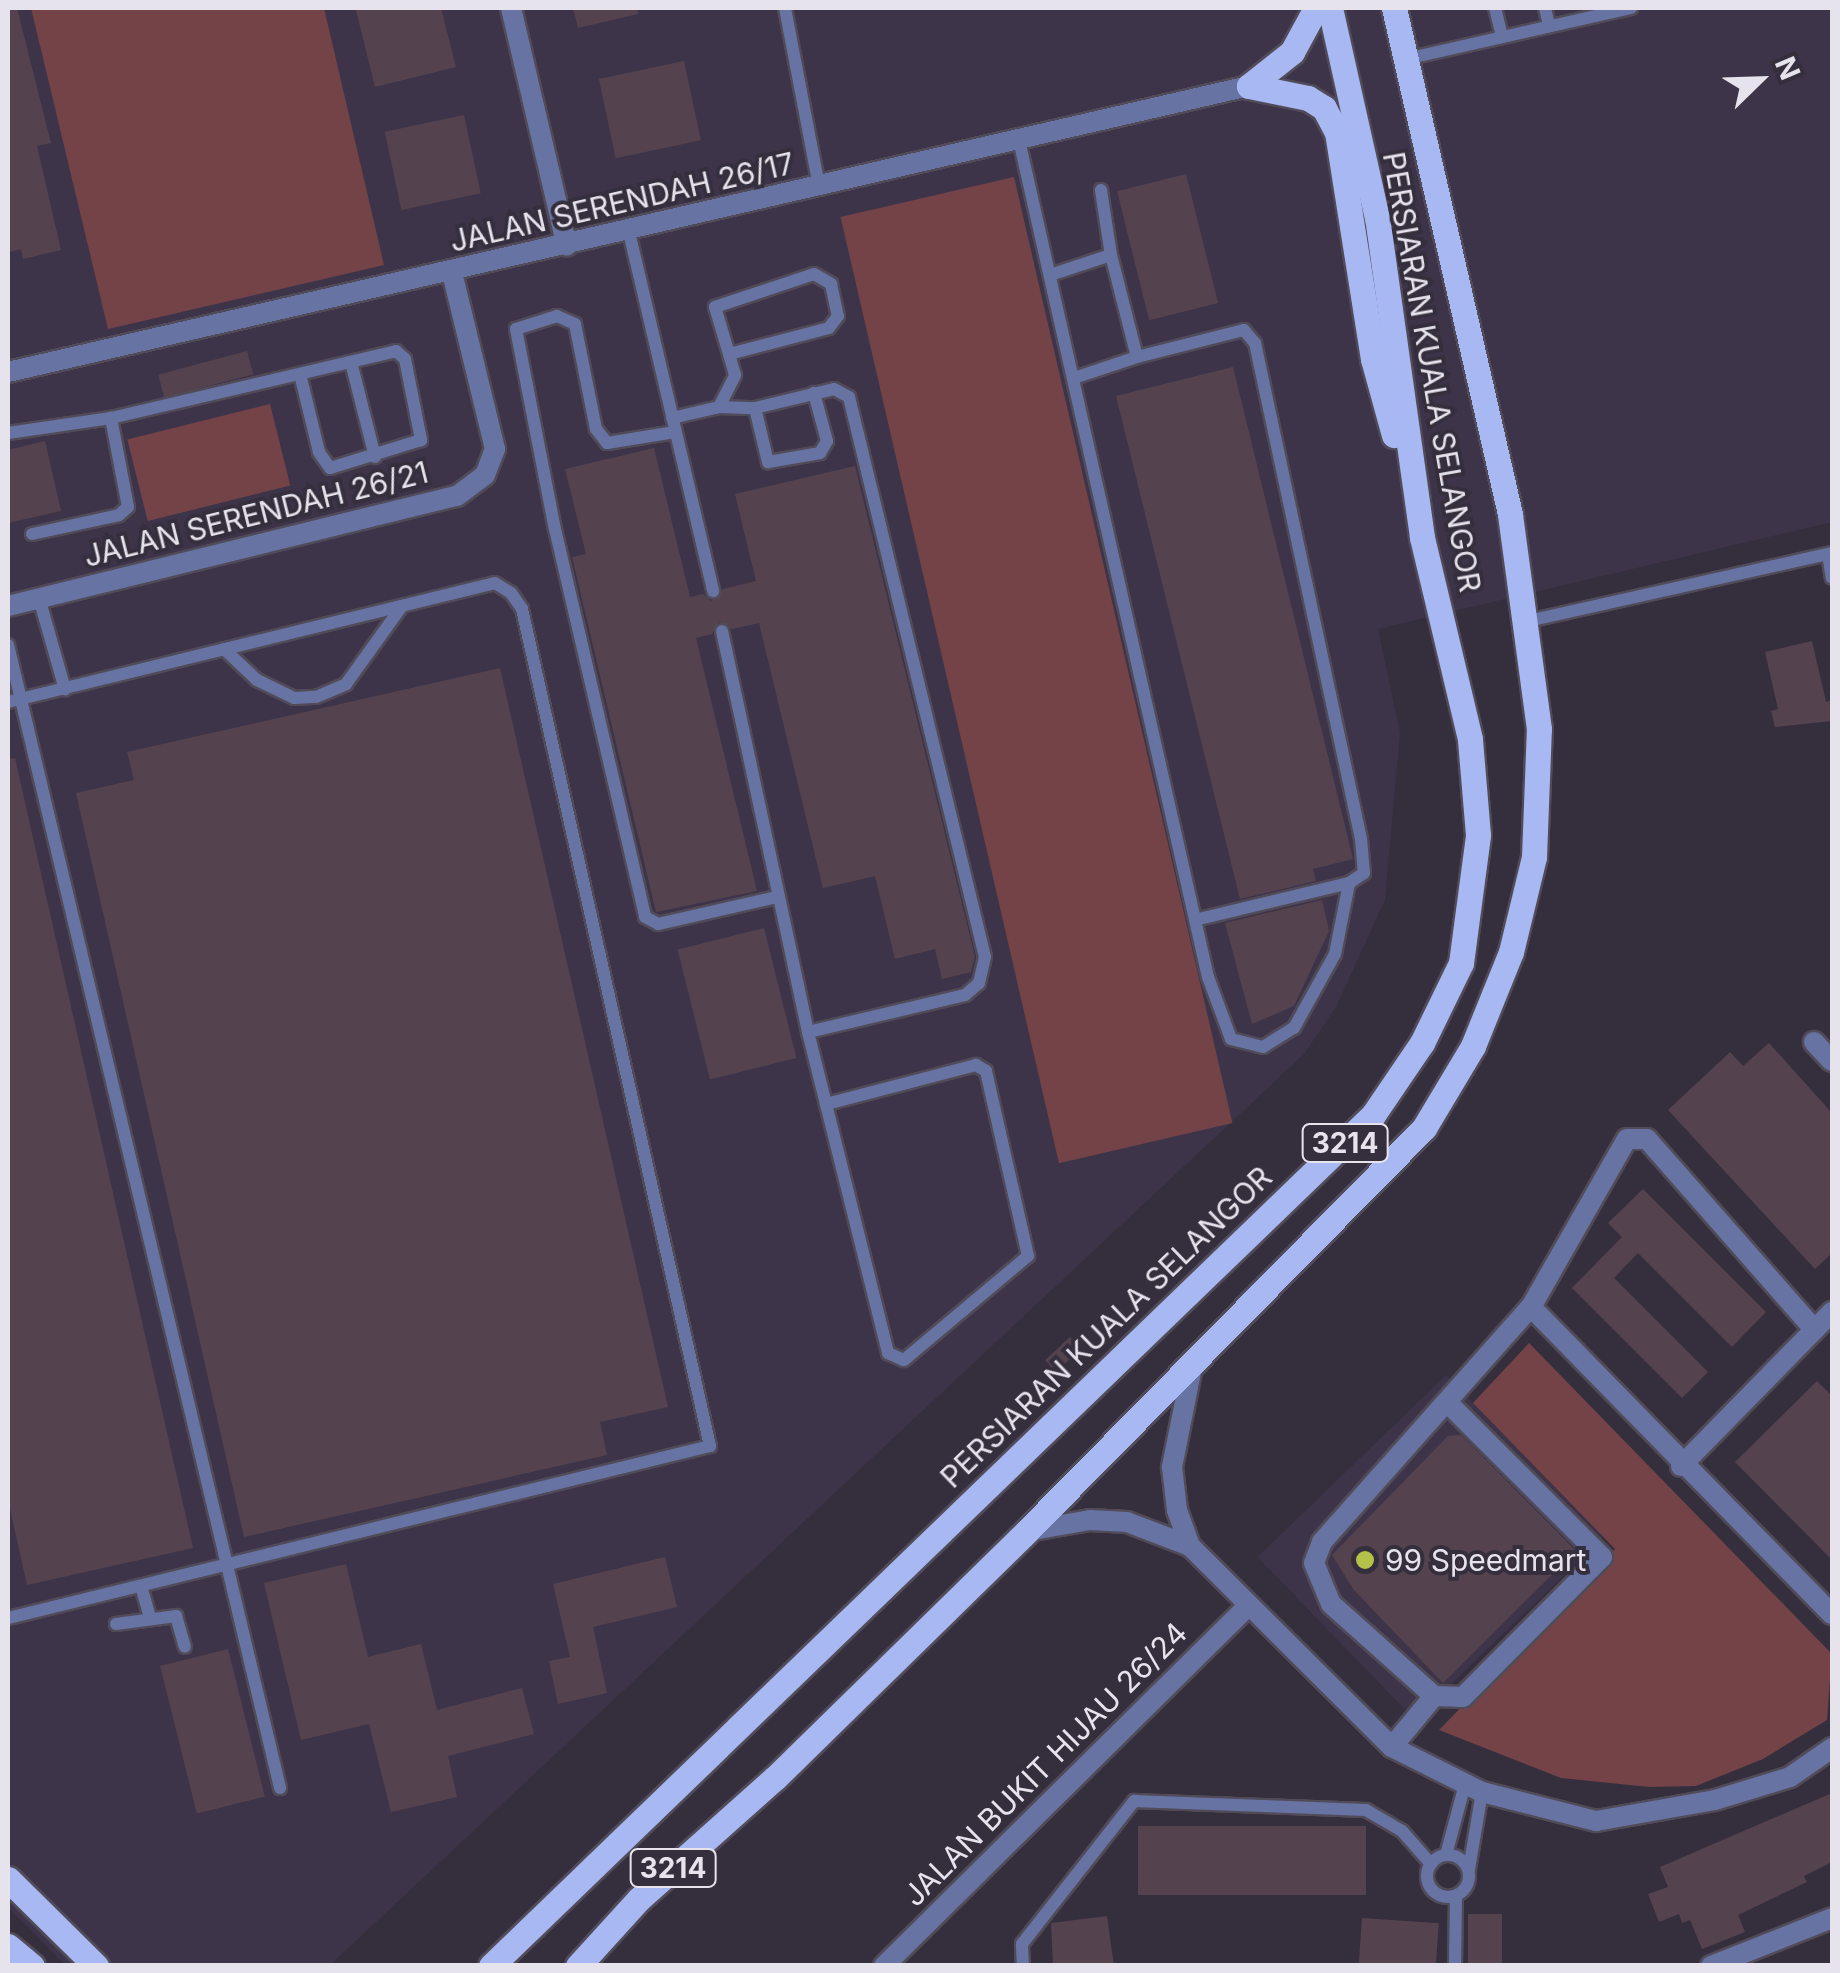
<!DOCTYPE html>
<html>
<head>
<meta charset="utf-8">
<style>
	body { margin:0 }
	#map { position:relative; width:1840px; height:1973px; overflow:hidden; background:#352e3d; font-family:Inter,sans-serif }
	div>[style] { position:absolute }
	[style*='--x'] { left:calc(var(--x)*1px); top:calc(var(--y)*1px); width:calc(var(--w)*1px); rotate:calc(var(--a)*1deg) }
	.built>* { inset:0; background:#3e344a; transform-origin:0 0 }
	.green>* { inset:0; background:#734348; transform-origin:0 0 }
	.building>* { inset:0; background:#54434e; transform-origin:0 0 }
	.roads { filter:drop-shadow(2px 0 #514b59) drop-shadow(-2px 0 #514b59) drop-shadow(0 2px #514b59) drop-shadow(0 -2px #514b59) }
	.lane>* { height:12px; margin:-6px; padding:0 6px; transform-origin:6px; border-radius:6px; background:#6774a3 }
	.lane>.ring { margin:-6px; padding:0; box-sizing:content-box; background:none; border:12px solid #6774a3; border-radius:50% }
	.street>* { height:20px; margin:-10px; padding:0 10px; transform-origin:10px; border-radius:10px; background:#6774a3 }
	.primary>* { height:25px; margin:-12.5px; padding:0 12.5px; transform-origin:12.5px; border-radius:12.5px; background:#a8b8f2 }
	.dots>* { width:28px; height:28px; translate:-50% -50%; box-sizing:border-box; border:5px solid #352e3d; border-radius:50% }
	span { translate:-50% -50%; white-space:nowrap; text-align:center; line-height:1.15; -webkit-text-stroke:8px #352e3d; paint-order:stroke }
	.shield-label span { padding:2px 8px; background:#352e3d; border:2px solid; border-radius:8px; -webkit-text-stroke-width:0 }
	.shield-label { font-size:28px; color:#e7e3ed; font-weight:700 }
	.street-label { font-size:30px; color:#e7e3ed }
	.poi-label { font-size:30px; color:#e7e3ed }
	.left { translate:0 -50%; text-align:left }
	.frame { position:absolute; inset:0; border:10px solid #e7e3ed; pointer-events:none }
	.north { position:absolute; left:1710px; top:30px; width:100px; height:100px; -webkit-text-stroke:8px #352e3d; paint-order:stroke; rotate:67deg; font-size:28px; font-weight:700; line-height:40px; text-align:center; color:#e7e3ed }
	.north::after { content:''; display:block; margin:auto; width:35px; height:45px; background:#e7e3ed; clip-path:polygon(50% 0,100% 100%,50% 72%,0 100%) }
</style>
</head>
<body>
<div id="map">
	<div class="built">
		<div style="clip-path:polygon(8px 8px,1832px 8px,1832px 522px,1378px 629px,1400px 733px,1385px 900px,1336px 1007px,1304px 1054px,330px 1965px,65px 1965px,8px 1907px)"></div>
		<div style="left:1446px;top:1375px;width:226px;height:262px;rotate:46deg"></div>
	</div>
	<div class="green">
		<div style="clip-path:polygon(31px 8px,324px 8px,384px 265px,108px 329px)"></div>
		<div style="left:1014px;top:177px;width:971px;height:178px;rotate:77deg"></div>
		<div style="left:270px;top:404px;width:84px;height:147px;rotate:76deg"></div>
		<div style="clip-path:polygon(1529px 1343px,1832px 1654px,1827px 1720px,1763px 1759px,1696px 1786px,1649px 1787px,1561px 1778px,1439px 1730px,1615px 1549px,1473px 1403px)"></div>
	</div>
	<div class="building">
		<div style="clip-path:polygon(8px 8px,17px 8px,51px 143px,37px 146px,61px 250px,23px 259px,21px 249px,8px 252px)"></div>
		<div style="clip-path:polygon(441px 8px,456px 67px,375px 87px,356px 10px)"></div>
		<div style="clip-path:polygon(573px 8px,637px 8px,638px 14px,578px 28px)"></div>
		<div style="left:684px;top:61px;width:81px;height:87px;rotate:78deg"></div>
		<div style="left:464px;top:115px;width:80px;height:81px;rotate:78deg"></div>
		<div style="left:1186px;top:174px;width:133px;height:71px;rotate:76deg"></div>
		<div style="left:247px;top:351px;width:24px;height:92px;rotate:75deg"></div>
		<div style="clip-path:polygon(1233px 367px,1353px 859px,1313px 869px,1316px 881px,1240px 899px,1116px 396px)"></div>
		<div style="clip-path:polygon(45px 441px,61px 511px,8px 523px,8px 450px)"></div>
		<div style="clip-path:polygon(654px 448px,690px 597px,703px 594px,711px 601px,723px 589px,756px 581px,735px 494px,855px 466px,975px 957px,971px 972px,942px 979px,935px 949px,895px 959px,875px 876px,823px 888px,759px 623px,732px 629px,719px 622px,712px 634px,696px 638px,757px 891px,656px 912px,572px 557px,586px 554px,565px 469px)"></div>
		<div style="clip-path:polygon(1812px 641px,1826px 702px,1832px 700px,1832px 721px,1775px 727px,1771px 711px,1778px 709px,1765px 652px)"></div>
		<div style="clip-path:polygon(500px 668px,668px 1407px,600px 1422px,607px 1455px,244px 1537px,76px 793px,134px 780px,127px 752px)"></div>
		<div style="clip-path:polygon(15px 758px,193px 1548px,27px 1585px,8px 1500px,8px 759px)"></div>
		<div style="clip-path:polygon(1322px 900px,1329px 931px,1294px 1006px,1252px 1024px,1225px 923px)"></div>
		<div style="left:764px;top:928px;width:134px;height:89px;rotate:76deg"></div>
		<div style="clip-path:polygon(1769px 1043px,1832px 1113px,1832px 1253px,1815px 1269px,1668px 1110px,1730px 1052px,1743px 1066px)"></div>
		<div style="clip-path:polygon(1643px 1189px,1766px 1312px,1732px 1347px,1638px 1253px,1614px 1278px,1708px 1372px,1682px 1398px,1572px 1288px,1622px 1237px,1608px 1223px)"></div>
		<div style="left:1070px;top:1337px;width:16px;height:34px;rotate:47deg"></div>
		<div style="clip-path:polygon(1817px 1381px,1832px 1396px,1832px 1560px,1735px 1462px)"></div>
		<div style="clip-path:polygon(1461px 1435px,1576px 1551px,1443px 1683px,1354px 1590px,1332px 1555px,1448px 1436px)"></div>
		<div style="clip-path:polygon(665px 1557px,677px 1607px,593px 1627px,607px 1693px,558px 1704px,549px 1661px,570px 1657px,553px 1584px)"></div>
		<div style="clip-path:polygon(346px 1564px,368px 1657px,421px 1644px,437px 1710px,522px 1688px,534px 1734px,448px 1756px,457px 1797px,391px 1812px,369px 1724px,301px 1740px,264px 1583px)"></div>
		<div style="left:228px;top:1649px;width:152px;height:70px;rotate:76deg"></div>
		<div style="clip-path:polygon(1832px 1793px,1832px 1862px,1804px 1876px,1807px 1882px,1738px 1915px,1745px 1932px,1702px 1949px,1690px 1920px,1682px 1923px,1679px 1914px,1659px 1922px,1648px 1894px,1668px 1887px,1660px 1867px)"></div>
		<div style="left:1366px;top:1826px;width:69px;height:228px;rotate:90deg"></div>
		<div style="left:1468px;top:1914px;width:34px;height:52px"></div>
		<div style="clip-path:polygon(1107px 1916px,1114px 1966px,1053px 1966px,1051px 1923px)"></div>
		<div style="left:1362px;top:1918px;width:77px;height:48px;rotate:4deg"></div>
	</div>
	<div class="roads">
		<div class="lane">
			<div style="--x:785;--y:8;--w:182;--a:79.2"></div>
			<div style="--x:1495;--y:8;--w:30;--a:76"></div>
			<div style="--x:1545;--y:8;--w:18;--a:77"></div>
			<div style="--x:1406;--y:59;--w:231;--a:-12.8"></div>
			<div style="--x:1019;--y:140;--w:858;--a:77.28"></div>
			<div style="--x:1208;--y:977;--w:66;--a:69.6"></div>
			<div style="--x:1231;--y:1039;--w:33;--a:14"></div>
			<div style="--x:1263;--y:1047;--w:36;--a:-32"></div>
			<div style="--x:1294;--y:1028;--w:85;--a:-61"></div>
			<div style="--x:1335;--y:954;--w:72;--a:-78.8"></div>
			<div style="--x:1101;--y:190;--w:66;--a:81.3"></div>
			<div style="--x:629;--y:232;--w:369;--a:76.8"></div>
			<div style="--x:1050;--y:275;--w:64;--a:-18.2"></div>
			<div style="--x:1111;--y:255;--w:105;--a:75.7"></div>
			<div style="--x:1137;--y:357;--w:66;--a:161.6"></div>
			<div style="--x:1137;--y:357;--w:110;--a:-14.2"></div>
			<div style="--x:1244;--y:330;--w:17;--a:50"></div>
			<div style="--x:1255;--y:343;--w:507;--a:77.94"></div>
			<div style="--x:1361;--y:839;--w:34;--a:85"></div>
			<div style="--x:1364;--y:873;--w:18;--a:146"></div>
			<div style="--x:1349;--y:883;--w:158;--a:166.5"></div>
			<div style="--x:351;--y:362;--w:98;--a:75.8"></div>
			<div style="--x:719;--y:407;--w:36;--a:2"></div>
			<div style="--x:755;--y:408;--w:81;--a:-13.5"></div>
			<div style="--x:834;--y:389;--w:17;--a:28"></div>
			<div style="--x:849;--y:397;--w:576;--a:76.35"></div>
			<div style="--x:985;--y:957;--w:27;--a:103"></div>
			<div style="--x:979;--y:983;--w:18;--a:139"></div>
			<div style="--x:965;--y:995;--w:161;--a:166.7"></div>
			<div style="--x:808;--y:1032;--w:410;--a:-102.1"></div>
			<div style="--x:755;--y:408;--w:56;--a:76.5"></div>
			<div style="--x:768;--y:462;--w:53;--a:-9.8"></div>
			<div style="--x:820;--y:453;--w:14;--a:-60"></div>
			<div style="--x:827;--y:441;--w:50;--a:-105.2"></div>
			<div style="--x:672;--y:418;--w:48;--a:-13.2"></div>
			<div style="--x:719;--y:407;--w:36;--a:-63"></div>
			<div style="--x:735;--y:375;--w:22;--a:-106"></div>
			<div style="--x:729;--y:354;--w:49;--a:-106.6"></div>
			<div style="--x:715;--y:307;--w:104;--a:-18.4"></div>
			<div style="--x:814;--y:274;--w:20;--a:30"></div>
			<div style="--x:831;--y:284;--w:33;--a:78"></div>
			<div style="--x:838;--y:316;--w:15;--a:127"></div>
			<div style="--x:829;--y:328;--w:103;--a:165.4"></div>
			<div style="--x:675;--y:432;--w:69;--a:170.8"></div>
			<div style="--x:607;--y:443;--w:18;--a:-128"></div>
			<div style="--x:596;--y:429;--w:107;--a:-101.3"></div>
			<div style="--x:575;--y:324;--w:20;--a:-156"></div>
			<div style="--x:557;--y:316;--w:43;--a:162.4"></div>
			<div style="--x:516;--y:329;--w:204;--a:79"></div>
			<div style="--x:555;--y:529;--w:398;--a:76.9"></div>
			<div style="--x:645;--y:917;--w:15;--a:28"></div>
			<div style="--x:658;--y:924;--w:122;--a:-12.8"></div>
			<div style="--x:8;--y:433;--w:104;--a:-8.3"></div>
			<div style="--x:111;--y:418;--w:293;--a:-13.2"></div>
			<div style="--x:396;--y:351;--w:12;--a:42"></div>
			<div style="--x:405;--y:359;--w:83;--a:78.8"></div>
			<div style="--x:421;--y:440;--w:95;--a:162.9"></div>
			<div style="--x:330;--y:468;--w:19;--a:-125"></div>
			<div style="--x:319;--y:452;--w:80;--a:-103.7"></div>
			<div style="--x:32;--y:534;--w:89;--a:-12.3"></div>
			<div style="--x:119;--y:515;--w:12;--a:-42"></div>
			<div style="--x:128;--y:507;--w:91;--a:-100.8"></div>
			<div style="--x:1828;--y:554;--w:24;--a:81"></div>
			<div style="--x:39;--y:598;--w:95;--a:74.1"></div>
			<div style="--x:1528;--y:621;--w:312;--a:-12.6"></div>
			<div style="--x:8;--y:645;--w:1175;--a:76.61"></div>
			<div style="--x:224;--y:649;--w:45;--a:43.2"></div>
			<div style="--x:257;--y:680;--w:41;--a:25.9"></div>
			<div style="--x:294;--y:698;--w:22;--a:-3"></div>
			<div style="--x:316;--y:697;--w:33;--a:-23"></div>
			<div style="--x:346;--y:684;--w:96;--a:-54.3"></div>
			<div style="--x:8;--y:702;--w:501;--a:-13.73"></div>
			<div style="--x:495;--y:583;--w:19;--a:32"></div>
			<div style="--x:511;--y:593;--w:19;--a:55"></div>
			<div style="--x:522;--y:609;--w:858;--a:77.34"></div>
			<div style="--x:710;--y:1446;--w:723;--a:166.23"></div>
			<div style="--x:808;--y:1032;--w:74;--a:76"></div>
			<div style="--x:826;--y:1104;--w:257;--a:76"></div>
			<div style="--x:888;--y:1353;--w:17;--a:24"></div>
			<div style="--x:904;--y:1360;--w:162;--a:-40"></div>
			<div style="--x:1028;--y:1256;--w:190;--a:-102.8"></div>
			<div style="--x:986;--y:1071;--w:12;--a:-149"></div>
			<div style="--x:976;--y:1065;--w:155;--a:165.4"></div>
			<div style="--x:141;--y:1586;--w:33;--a:74"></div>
			<div style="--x:116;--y:1624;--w:61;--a:-7.6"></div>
			<div style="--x:176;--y:1616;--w:32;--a:74"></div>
			<div class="ring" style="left:1427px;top:1855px;width:30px;height:30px"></div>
			<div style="--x:1446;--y:1855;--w:73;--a:-75"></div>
			<div style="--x:1469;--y:1869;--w:78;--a:-80.4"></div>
			<div style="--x:1023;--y:1966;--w:22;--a:-93"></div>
			<div style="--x:1022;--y:1944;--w:182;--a:-51.9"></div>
			<div style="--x:1134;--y:1801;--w:232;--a:2.2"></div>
			<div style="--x:1366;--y:1810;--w:42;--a:30.3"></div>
			<div style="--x:1402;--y:1831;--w:44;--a:48.7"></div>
			<div style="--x:1455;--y:1966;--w:70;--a:-89.2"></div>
		</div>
		<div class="street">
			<div style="--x:511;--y:8;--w:244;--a:76.8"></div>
			<div style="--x:8;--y:372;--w:1274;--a:-12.98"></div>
			<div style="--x:8;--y:606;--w:462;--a:-13.8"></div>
			<div style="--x:457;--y:496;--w:35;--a:-37"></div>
			<div style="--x:485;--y:475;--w:28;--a:-69"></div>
			<div style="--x:495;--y:449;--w:181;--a:-103.7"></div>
			<div style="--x:1814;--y:1042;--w:26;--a:47"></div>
			<div style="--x:1531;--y:1307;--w:430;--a:45.6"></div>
			<div style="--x:1681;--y:1466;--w:216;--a:-45.6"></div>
			<div style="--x:1027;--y:1531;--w:64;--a:-9.9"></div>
			<div style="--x:1090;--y:1520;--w:37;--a:3"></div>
			<div style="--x:1127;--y:1522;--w:67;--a:20.9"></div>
			<div style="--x:1190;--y:1546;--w:285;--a:44.9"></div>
			<div style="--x:1392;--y:1747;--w:101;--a:26.6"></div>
			<div style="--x:1482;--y:1792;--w:118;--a:14.3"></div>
			<div style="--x:1596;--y:1821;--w:121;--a:-10"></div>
			<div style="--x:1715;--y:1800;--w:78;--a:-17"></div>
			<div style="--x:1790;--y:1777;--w:51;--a:-34.6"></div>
			<div style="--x:1190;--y:1546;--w:38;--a:-110"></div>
			<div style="--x:1177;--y:1510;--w:43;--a:-96.6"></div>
			<div style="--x:1172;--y:1467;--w:107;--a:-78.7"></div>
			<div style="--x:1434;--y:1696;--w:138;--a:-138.2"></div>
			<div style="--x:1331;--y:1604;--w:44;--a:-112.5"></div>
			<div style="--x:1314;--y:1563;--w:22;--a:-69"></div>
			<div style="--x:1322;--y:1542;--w:314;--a:-48.4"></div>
			<div style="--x:1531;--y:1307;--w:193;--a:-60.3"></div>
			<div style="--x:1627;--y:1139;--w:20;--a:0"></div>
			<div style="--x:1647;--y:1139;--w:254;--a:48.7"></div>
			<div style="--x:1434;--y:1696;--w:29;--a:2"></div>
			<div style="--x:1463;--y:1697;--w:197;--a:-45.2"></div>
			<div style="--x:1602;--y:1557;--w:218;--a:-135"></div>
			<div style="--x:1392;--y:1747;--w:66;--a:-50.5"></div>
			<div style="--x:884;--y:1966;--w:513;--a:-44.68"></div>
			<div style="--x:1711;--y:1966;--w:130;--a:-21.6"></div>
		</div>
		<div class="primary">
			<div style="--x:1249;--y:86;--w:60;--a:11.5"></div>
			<div style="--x:1308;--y:98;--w:19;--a:32"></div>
			<div style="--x:1324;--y:108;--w:27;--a:62"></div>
			<div style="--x:1337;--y:132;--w:230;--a:81"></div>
			<div style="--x:1373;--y:359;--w:79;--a:74.6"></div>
			<div style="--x:1249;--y:86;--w:55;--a:-38.3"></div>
			<div style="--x:1292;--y:52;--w:50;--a:-61.4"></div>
			<div style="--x:8;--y:1879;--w:124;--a:44.7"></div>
			<div style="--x:8;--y:1946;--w:31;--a:40"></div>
			<div style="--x:491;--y:1966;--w:1226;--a:-43.98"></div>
			<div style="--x:1373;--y:1115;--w:87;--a:-55.8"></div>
			<div style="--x:1422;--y:1043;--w:89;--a:-64"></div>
			<div style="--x:1461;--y:963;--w:129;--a:-82.4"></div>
			<div style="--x:1478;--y:835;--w:96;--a:-94.8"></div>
			<div style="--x:1470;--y:739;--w:208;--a:-103.4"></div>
			<div style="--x:1422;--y:537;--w:322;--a:-98"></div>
			<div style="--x:1377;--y:218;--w:215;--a:-102.6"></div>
			<div style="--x:578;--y:1966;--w:91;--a:-47.7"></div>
			<div style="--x:639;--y:1899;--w:182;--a:-41.7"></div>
			<div style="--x:775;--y:1778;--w:353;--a:-44.4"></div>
			<div style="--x:1027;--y:1531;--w:566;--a:-45.43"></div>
			<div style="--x:1424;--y:1128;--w:96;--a:-59.1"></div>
			<div style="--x:1473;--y:1046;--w:101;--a:-68"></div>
			<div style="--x:1511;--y:952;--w:98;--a:-76.4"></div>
			<div style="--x:1534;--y:857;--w:128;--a:-87.8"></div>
			<div style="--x:1539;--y:729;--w:217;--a:-97.7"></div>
			<div style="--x:1510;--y:514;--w:519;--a:-102.91"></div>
		</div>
	</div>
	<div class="dots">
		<div style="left:1365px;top:1560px;background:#b5c249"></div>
	</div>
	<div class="shield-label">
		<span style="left:1345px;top:1143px">3214</span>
		<span style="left:673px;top:1868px">3214</span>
	</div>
	<div class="street-label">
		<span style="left:622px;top:202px;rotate:-13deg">JALAN SERENDAH 26/17</span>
		<span style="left:1432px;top:372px;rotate:80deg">PERSIARAN KUALA SELANGOR</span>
		<span style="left:256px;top:514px;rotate:-14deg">JALAN SERENDAH 26/21</span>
		<span style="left:1106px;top:1327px;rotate:-44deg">PERSIARAN KUALA SELANGOR</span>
		<span style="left:1045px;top:1764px;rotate:-45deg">JALAN BUKIT HIJAU 26/24</span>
	</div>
	<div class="poi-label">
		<span class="left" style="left:1385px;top:1560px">99 Speedmart</span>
	</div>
	<div class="frame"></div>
	<div class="north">N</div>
</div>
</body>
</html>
